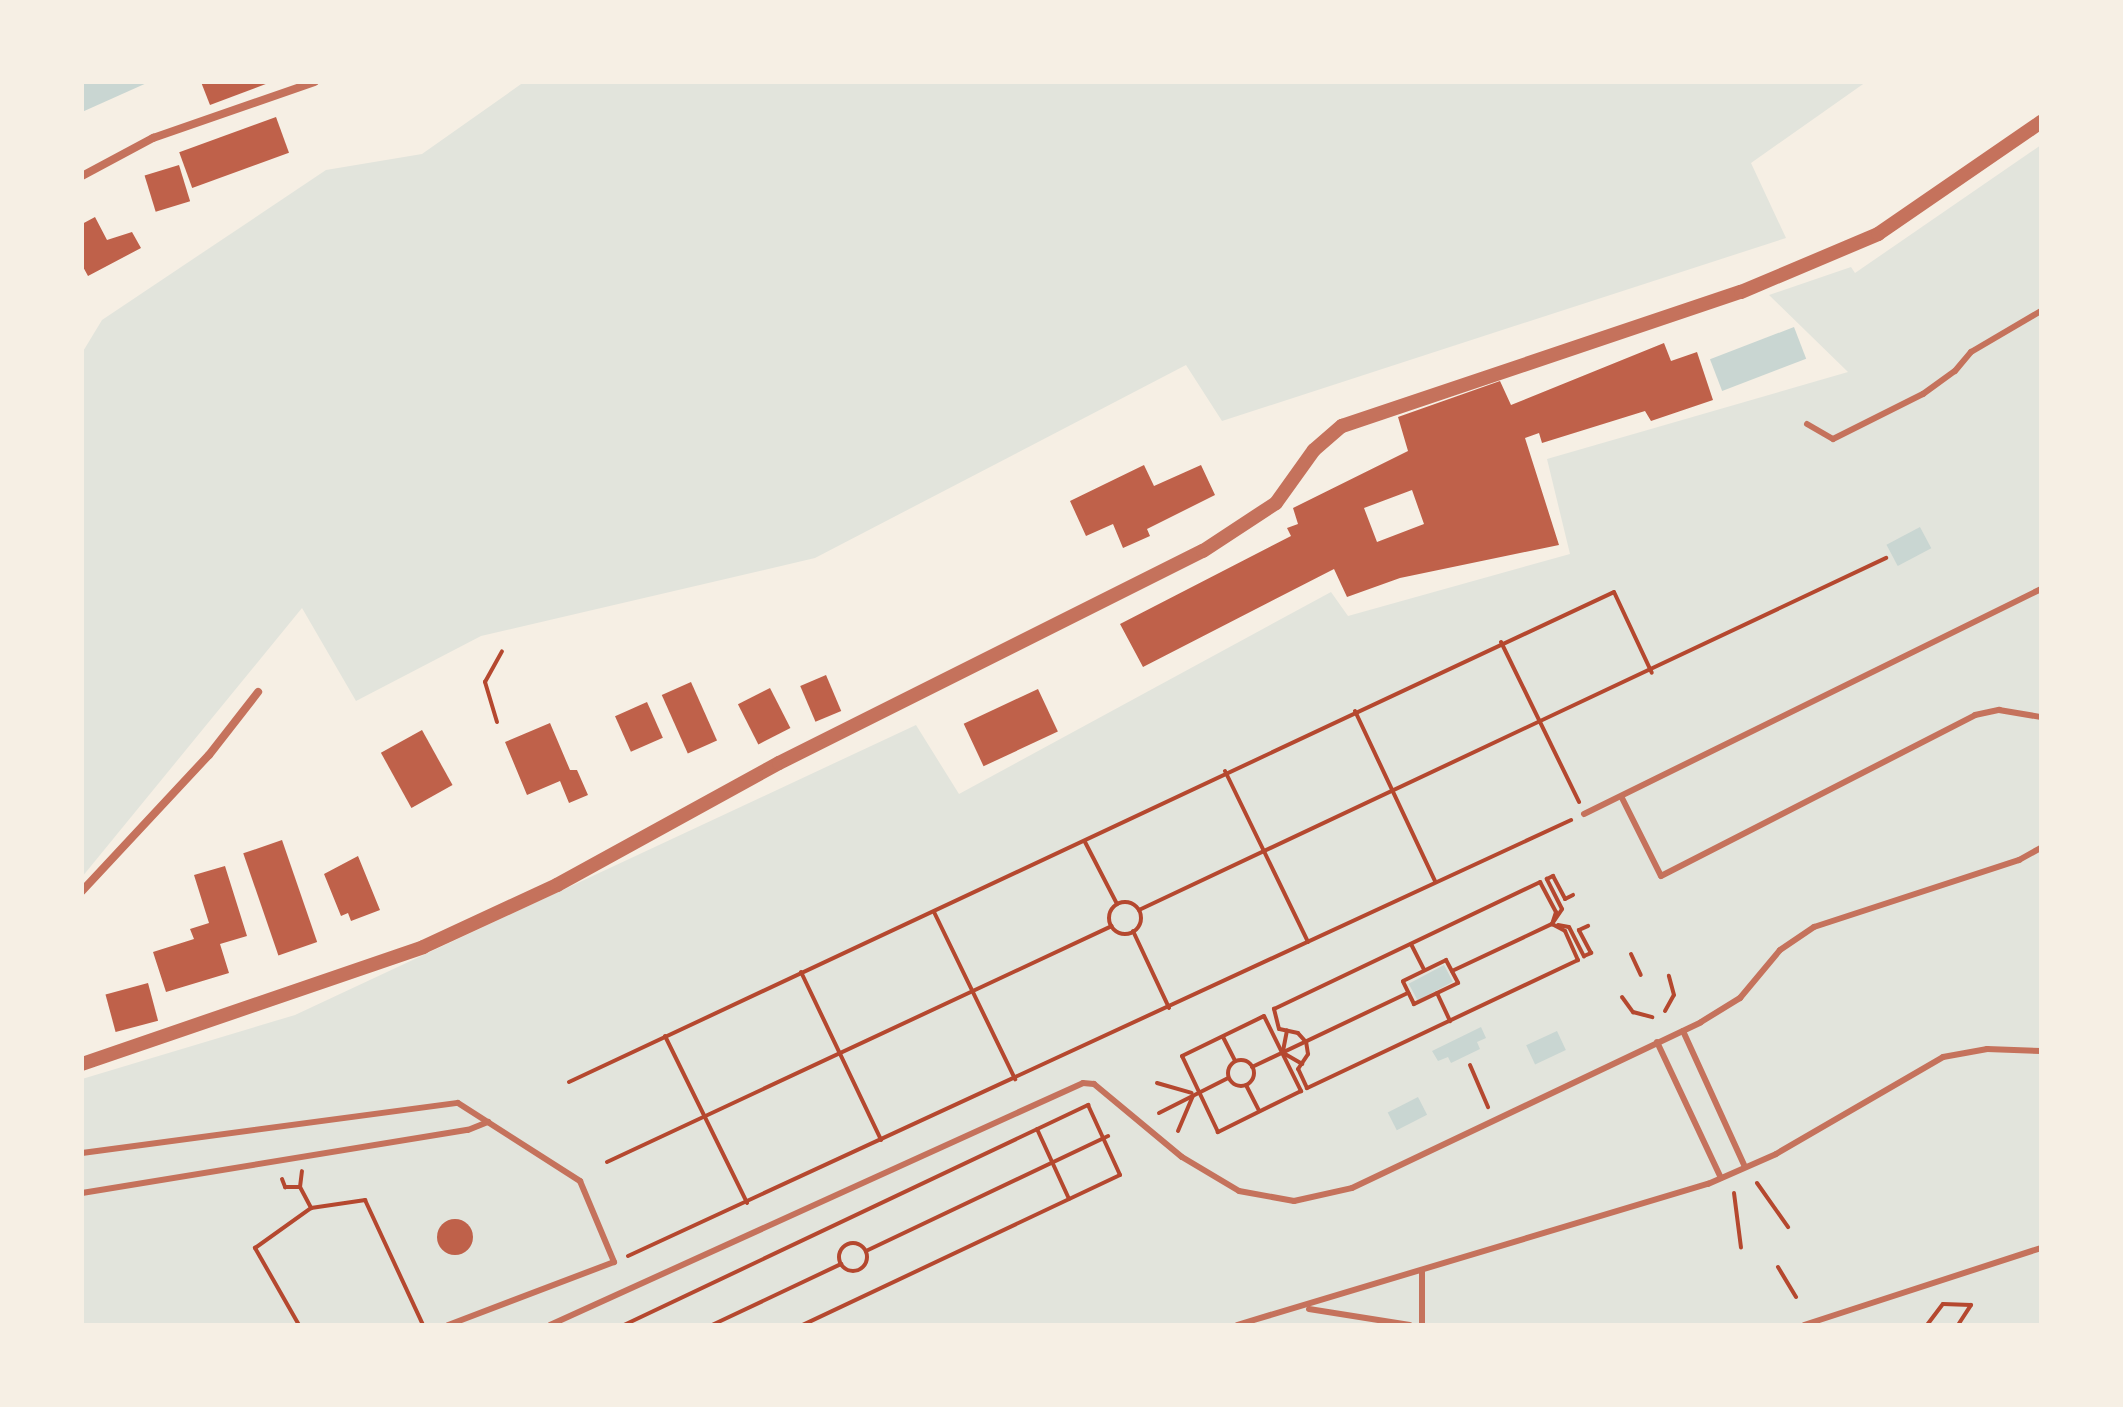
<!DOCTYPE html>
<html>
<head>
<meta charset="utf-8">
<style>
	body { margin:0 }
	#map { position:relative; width:2123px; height:1407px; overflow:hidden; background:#f6efe4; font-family:Arial,sans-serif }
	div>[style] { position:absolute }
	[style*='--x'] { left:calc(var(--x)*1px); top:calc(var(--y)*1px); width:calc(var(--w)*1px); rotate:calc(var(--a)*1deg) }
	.green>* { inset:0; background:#e2e4dc }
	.water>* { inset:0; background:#c9d6d2; transform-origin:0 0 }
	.building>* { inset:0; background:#bf614a; transform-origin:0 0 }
	.round { border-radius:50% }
	.path>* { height:4px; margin:-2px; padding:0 2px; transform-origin:2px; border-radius:2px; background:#b5482f }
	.path>.ring { margin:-2px; padding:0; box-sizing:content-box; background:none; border:4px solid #b5482f; border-radius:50% }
	.service>* { height:6px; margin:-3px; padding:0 3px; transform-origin:3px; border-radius:3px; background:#c5725c }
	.minor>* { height:8px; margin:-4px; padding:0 4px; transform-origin:4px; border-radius:4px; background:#c5725c }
	.tertiary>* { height:14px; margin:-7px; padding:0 7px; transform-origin:7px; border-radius:7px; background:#c5725c }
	span { translate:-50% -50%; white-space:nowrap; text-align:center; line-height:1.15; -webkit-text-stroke:8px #f6efe4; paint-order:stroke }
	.frame { position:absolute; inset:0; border:84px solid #f6efe4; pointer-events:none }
</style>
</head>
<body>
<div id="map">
	<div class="green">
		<div style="clip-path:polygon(524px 82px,1866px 82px,1751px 163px,1786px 238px,1222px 421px,1186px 365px,815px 558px,481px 636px,356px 701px,302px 608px,82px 877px,82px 353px,102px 320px,326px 170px,422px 154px)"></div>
		<div style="clip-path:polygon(2041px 145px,2041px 1325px,82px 1325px,82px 1079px,295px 1015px,916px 725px,959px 794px,1331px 592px,1348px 616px,1570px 554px,1547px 459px,1848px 372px,1769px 295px,1851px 267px,1855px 273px)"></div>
	</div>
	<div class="water">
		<div style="clip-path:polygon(82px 82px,149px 82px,82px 112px)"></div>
		<div style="left:1794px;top:327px;width:34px;height:90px;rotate:69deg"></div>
		<div style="left:1920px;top:527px;width:24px;height:38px;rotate:62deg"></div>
		<div style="left:1444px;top:965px;width:19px;height:40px;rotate:62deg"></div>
		<div style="clip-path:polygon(1481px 1027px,1486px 1038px,1477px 1042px,1480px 1049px,1451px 1063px,1448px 1057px,1438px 1061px,1432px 1051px)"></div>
		<div style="left:1557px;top:1031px;width:21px;height:34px;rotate:65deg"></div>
		<div style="left:1418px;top:1097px;width:20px;height:34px;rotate:63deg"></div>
	</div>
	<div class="building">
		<div style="clip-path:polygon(201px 82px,271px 82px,210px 105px)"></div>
		<div style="left:276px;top:117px;width:38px;height:103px;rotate:70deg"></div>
		<div style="left:179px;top:165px;width:38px;height:36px;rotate:73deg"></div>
		<div style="clip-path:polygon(95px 217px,107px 240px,132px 232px,141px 248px,88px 276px,82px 265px,82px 224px)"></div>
		<div style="clip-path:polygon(evenodd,1664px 343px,1671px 361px,1697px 352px,1713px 400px,1651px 421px,1645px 411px,1542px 443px,1539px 433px,1525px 438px,1559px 545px,1400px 578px,1347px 597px,1334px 569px,1143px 667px,1120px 624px,1291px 536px,1287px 528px,1298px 524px,1293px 508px,1408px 451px,1398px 417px,1500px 381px,1511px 405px,1664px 343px,1412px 490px,1424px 524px,1377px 542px,1364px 508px,1412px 490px)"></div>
		<div style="clip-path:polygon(1144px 465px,1154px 486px,1201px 465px,1215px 495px,1147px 529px,1150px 536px,1123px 548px,1113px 524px,1086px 536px,1070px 501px)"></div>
		<div style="left:826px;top:675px;width:39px;height:28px;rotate:67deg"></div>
		<div style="left:691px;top:682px;width:64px;height:32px;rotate:66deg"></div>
		<div style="left:770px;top:688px;width:45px;height:36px;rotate:63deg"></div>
		<div style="left:1038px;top:689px;width:47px;height:82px;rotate:65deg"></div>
		<div style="left:647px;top:702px;width:39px;height:35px;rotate:66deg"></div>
		<div style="clip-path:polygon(550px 723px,570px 770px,577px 770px,588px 795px,569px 803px,560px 781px,527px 795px,505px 742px)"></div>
		<div style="left:422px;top:730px;width:63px;height:47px;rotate:61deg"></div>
		<div style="left:282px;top:840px;width:108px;height:41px;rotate:71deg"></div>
		<div style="clip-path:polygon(358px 856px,380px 910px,351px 921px,348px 913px,341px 916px,324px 874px)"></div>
		<div style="clip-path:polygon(225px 866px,247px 936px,220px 944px,229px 973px,166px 992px,153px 952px,194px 939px,190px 929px,209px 923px,194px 875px)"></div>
		<div style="left:148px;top:983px;width:39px;height:44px;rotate:75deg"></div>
		<div class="round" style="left:437px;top:1219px;width:36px;height:36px"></div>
	</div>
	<div class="path">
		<div style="--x:1501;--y:642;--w:178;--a:64"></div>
		<div style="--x:1355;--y:711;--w:188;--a:64.8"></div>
		<div style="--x:497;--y:722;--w:42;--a:-106.7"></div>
		<div style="--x:485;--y:682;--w:35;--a:-61"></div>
		<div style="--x:1225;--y:771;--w:190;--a:64.1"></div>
		<div style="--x:1085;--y:842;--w:70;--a:62.7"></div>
		<div style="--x:1540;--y:882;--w:34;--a:62"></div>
		<div style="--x:1556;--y:912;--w:13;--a:108"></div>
		<div style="--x:1552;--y:924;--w:15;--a:28"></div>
		<div style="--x:1565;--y:931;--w:32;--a:66"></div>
		<div style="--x:1578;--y:960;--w:300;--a:154.7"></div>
		<div style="--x:1307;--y:1088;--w:21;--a:-115"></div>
		<div style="--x:1298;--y:1069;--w:18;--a:-56"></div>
		<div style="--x:1308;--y:1054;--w:12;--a:-99"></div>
		<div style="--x:1306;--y:1042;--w:12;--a:-132"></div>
		<div style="--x:1298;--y:1033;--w:19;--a:-168"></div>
		<div style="--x:1279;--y:1029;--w:21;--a:-104"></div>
		<div style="--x:1274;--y:1009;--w:295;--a:-25.5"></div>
		<div class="ring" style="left:1109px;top:902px;width:28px;height:28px"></div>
		<div style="--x:1139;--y:910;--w:826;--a:-25.23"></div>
		<div style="--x:934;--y:912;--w:186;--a:64.1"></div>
		<div style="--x:1558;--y:925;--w:11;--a:10"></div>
		<div style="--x:1569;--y:927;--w:33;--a:63"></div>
		<div style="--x:1584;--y:956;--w:8;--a:-23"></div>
		<div style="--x:1591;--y:953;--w:26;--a:-118"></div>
		<div style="--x:1579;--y:930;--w:10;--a:-24"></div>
		<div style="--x:1133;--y:931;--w:85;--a:64.9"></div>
		<div style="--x:1411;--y:944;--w:29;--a:63"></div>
		<div style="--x:1631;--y:954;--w:23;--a:65"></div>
		<div style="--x:1446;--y:960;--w:26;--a:62"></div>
		<div style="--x:1458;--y:983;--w:49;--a:154.5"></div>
		<div style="--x:1414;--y:1004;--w:25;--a:-116"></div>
		<div style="--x:1403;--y:981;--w:48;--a:-26"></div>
		<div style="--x:1452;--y:971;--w:110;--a:-25.2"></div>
		<div style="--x:1552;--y:924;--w:18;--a:-56"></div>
		<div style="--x:1562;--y:909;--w:34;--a:-117"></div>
		<div style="--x:1547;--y:879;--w:7;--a:-27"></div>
		<div style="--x:1553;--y:876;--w:26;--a:62"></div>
		<div style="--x:1565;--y:899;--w:9;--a:-27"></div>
		<div style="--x:801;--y:972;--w:186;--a:64.5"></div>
		<div style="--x:1437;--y:993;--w:31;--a:65"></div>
		<div style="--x:1622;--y:997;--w:19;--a:54"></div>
		<div style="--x:1633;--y:1012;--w:20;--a:15"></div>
		<div style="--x:1665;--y:1011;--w:18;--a:-61"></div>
		<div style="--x:1674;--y:995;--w:20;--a:-105"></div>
		<div style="--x:1264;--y:1016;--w:84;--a:63.7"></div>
		<div style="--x:1301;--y:1091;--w:93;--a:153.7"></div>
		<div style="--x:1218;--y:1132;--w:84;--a:-115.3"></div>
		<div style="--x:1182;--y:1056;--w:91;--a:-26"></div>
		<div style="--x:665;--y:1036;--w:186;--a:63.8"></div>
		<div style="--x:1223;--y:1037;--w:27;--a:63"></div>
		<div style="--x:1283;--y:1051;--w:21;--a:-79"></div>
		<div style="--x:1285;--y:1054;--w:20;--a:30"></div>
		<div class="ring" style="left:1228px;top:1060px;width:22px;height:22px"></div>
		<div style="--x:1470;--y:1065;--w:46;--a:66.8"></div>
		<div style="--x:1252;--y:1067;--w:173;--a:-25.4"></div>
		<div style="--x:569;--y:1082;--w:1154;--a:-25.12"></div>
		<div style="--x:1614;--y:592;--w:89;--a:64.9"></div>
		<div style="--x:1157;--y:1083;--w:36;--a:16"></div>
		<div style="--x:1246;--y:1085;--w:29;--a:63"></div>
		<div style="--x:1159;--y:1113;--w:77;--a:-26.9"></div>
		<div style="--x:1037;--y:1129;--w:77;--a:65.4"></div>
		<div style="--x:1178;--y:1131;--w:38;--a:-67"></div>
		<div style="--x:607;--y:1162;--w:557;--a:-25.05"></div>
		<div style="--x:282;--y:1179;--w:9;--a:69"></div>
		<div style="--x:285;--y:1187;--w:15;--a:0"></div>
		<div style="--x:300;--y:1187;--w:24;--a:62"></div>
		<div style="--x:1757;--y:1183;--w:54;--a:54.8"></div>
		<div style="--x:300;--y:1187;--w:16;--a:-83"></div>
		<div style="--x:1734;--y:1193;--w:55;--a:82.7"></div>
		<div class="ring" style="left:839px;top:1243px;width:24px;height:24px"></div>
		<div style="--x:866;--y:1251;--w:268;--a:-25.4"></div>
		<div style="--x:628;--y:1256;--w:1039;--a:-24.81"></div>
		<div style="--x:1778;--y:1267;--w:35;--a:59"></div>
		<div style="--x:1943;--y:1304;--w:28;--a:2"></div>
		<div style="--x:299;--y:1325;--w:89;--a:-119.7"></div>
		<div style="--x:255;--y:1248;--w:69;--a:-35.5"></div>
		<div style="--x:311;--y:1208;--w:55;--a:-8.4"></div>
		<div style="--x:365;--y:1200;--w:138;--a:65.1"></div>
		<div style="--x:624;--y:1325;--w:514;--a:-25.37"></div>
		<div style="--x:1088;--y:1105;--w:77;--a:65.4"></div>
		<div style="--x:1120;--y:1175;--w:352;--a:154.7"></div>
		<div style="--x:712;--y:1325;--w:143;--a:-25.3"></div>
		<div style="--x:1927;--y:1325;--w:26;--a:-53"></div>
		<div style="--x:1958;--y:1325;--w:24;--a:-57"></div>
	</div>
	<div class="service">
		<div style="--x:1807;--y:424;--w:30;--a:30"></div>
		<div style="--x:1833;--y:439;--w:101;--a:-26.6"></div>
		<div style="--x:1923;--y:394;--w:39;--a:-36"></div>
		<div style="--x:1955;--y:371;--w:25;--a:-50"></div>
		<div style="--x:1971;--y:352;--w:81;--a:-30.4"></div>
		<div style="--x:1622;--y:798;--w:87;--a:63.4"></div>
		<div style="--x:1661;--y:876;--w:353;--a:-27.1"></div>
		<div style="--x:1975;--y:715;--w:25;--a:-12"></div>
		<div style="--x:1999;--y:710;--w:43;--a:9.5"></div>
		<div style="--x:1584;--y:814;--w:509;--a:-26.21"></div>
		<div style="--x:1683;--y:1031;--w:149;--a:65.5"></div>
		<div style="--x:1657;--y:1042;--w:150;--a:64.8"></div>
		<div style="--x:82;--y:1153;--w:379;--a:-7.6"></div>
		<div style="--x:458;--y:1103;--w:145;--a:32.6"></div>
		<div style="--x:580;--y:1181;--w:88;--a:67.2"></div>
		<div style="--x:614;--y:1262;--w:178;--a:159.2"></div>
		<div style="--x:82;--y:1193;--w:391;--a:-9.3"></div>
		<div style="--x:468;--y:1130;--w:22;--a:-22"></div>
		<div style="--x:1422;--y:1271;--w:54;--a:90"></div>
		<div style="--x:1309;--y:1309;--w:102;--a:9"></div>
		<div style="--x:550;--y:1325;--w:585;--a:-24.42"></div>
		<div style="--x:1083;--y:1083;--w:11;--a:5"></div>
		<div style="--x:1094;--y:1084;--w:114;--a:39.7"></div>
		<div style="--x:1182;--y:1157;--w:66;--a:30.8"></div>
		<div style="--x:1239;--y:1191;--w:56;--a:10.3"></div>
		<div style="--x:1294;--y:1201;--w:59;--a:-12.6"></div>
		<div style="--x:1352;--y:1188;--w:386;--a:-25.4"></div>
		<div style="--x:1701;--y:1022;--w:46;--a:-31.6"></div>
		<div style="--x:1740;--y:998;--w:62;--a:-50.2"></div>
		<div style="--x:1780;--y:950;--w:41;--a:-34.1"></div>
		<div style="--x:1814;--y:927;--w:216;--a:-18.1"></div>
		<div style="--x:2019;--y:860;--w:25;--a:-29"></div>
		<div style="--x:1237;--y:1325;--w:492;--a:-16.7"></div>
		<div style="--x:1708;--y:1184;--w:74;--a:-23.8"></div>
		<div style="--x:1776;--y:1154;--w:193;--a:-30.1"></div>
		<div style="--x:1943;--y:1057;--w:45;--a:-10.3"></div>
		<div style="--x:1987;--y:1049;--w:54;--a:2.1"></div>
		<div style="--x:1804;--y:1325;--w:249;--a:-18"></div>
	</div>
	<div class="minor">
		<div style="--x:82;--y:176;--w:81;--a:-28.2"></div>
		<div style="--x:153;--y:138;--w:171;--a:-19.1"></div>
		<div style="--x:82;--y:891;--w:186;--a:-47"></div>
		<div style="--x:209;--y:755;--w:80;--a:-52.1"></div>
	</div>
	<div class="tertiary">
		<div style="--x:82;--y:1064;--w:361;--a:-18.9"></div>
		<div style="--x:423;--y:947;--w:148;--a:-24.8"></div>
		<div style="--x:557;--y:885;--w:253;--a:-28.8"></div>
		<div style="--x:779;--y:763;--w:474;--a:-26.6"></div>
		<div style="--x:1203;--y:551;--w:87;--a:-33.3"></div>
		<div style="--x:1276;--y:503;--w:65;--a:-54.4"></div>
		<div style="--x:1314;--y:450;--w:37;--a:-41"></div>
		<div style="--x:1342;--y:426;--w:421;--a:-18.6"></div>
		<div style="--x:1741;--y:292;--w:149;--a:-22.9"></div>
		<div style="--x:1878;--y:234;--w:198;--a:-34.5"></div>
	</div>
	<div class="frame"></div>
</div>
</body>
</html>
